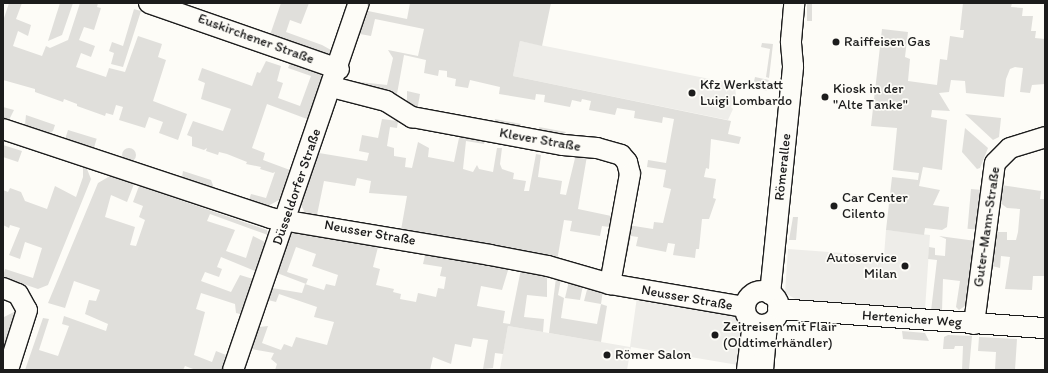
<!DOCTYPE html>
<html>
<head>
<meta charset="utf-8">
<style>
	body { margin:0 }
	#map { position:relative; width:1048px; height:373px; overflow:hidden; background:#fdfcf7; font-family:Itim,sans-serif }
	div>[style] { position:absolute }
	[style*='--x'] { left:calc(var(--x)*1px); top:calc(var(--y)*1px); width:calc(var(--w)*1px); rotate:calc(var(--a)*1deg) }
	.built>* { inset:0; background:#eeede9 }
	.green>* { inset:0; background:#e0dfdb; transform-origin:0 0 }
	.round { border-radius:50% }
	.roads { filter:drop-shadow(1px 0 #1c1c1c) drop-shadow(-1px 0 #1c1c1c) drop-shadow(0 1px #1c1c1c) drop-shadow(0 -1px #1c1c1c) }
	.minor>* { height:20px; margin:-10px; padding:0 10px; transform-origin:10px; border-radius:10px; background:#fdfcf7 }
	.minor>.ring { margin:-10px; padding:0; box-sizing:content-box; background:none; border:20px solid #fdfcf7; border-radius:50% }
	.dots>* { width:11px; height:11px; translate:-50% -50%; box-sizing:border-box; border:2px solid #fdfcf7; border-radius:50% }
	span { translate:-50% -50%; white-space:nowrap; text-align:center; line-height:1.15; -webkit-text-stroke:3.5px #fdfcf7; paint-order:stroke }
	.street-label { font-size:14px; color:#1c1c1c }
	.poi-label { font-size:14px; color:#1c1c1c }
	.left { translate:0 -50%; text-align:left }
	.right { translate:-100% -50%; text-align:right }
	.frame { position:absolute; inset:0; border:4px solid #1c1c1c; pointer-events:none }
</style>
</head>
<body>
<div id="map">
	<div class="built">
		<div style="clip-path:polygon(520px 41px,735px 84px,736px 97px,731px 107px,733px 109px,728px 120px,513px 76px)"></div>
		<div style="clip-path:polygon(886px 230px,930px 235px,925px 310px,799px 301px,785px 293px,788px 249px,884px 256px)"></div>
		<div style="clip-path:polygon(637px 297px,716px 311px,737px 318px,743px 328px,738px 365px,631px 347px,627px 370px,500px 369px,508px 326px,630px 347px)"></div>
	</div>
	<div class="green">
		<div style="clip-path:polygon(9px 3px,22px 3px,16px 19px,31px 25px,28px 36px,18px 31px,13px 46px,42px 56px,46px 46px,50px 48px,68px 40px,80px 3px,98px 3px,97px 7px,101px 8px,94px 30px,84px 27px,79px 40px,95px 46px,91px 57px,81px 53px,76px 67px,106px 77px,109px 68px,125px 72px,138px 36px,162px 44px,158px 57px,166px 60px,153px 101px,187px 114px,178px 140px,159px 133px,163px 122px,149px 117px,145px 128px,119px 120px,123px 107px,116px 105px,113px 115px,106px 113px,105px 116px,77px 106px,77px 104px,64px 99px,63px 102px,35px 92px,35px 89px,3px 80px,3px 21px)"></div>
		<div style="clip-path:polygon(60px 3px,73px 3px,62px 35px,48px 41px)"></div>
		<div style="clip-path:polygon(281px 3px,309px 3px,301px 24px,290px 20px,286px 32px,322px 45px,331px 50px,330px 52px,327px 54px,270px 35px)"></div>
		<div style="clip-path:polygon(410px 3px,551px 3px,542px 46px,520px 41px,513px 76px,731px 121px,728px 134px,741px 137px,739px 144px,711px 139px,709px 169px,706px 168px,704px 177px,716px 179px,713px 198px,716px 199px,709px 219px,702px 219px,699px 249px,696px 249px,695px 258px,673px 255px,675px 244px,668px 243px,666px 252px,636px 246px,638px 237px,631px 236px,627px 256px,623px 255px,628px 225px,653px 229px,654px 222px,663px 223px,671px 189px,663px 187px,666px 170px,647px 167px,648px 160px,666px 163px,674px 119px,663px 117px,662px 123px,634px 118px,635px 111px,617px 108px,615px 115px,589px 110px,591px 101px,582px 99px,581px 102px,572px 100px,570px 107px,544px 102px,545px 95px,536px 94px,535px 100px,499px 94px,500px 87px,470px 80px,468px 88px,455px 86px,456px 79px,447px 77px,447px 71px,439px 70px,438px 76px,424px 73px,426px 60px,404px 55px,397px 94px,372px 89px,351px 81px,387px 85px,393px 58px,388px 50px,418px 56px,424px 29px,375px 19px,371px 36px,360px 34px,368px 11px,407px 19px)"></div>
		<div style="left:807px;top:3px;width:5px;height:18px"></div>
		<div style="clip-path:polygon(963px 3px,1012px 3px,1011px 7px,1023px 8px,1022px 16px,1033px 16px,1031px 31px,1036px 31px,1035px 38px,1045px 39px,1045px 84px,1032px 85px,1030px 93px,1020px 92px,1023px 68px,1015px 67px,1010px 69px,1006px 79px,1004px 97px,966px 93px,965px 81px,951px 80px,949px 92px,939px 93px,950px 111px,932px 110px,931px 117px,947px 120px,942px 170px,923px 167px,919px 186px,940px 190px,933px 205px,949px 207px,947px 227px,942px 230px,925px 228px,924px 235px,886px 230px,892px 177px,918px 180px,919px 173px,893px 170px,897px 128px,871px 126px,882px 29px,908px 32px,905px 57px,910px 59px,908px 81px,937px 85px,940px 59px,947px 60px,950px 36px,963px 38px,964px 30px,960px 30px)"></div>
		<div style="clip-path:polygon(134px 9px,141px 11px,123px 67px,111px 64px,114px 53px,109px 51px,112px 42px,123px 46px)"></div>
		<div style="clip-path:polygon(762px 43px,773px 44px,769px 78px,766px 77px,770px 49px,761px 47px)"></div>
		<div style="clip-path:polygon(266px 61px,281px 66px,277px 81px,283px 83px,278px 98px,300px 106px,311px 76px,288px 68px,291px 61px,318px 69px,322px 77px,307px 119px,267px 104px,252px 148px,265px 153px,263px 160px,290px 170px,279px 200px,268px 206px,249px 200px,251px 194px,266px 198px,275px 172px,273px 173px,260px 169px,261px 167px,246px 164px,247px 162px,227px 154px,219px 152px,218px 155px,206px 151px,207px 148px,204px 150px,192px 146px,192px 137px,187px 135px,193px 121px,223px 131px,231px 109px,201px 99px,205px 83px,198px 80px,202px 68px,252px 86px,257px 72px,260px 73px)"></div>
		<div style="left:755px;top:77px;width:14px;height:11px;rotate:12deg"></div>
		<div style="clip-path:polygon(407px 91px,420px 94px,417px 111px,407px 103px)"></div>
		<div style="clip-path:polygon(3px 107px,14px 110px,9px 120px,3px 118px)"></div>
		<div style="clip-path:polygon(965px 114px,1001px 118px,999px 137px,993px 140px)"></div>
		<div style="clip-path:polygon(26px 115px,55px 125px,53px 131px,50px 133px,25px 125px)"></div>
		<div style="clip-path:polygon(382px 119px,398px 121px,397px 128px,390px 127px,387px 146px,394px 148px,394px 156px,406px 158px,405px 167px,412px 168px,418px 142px,429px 148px,428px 157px,454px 162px,460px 133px,485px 140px,484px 144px,466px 141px,463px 169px,473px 172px,477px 165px,479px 169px,493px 172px,497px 148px,502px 148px,500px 164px,502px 169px,514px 173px,513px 179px,526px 181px,524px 191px,529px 191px,536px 154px,541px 155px,538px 177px,562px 181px,560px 194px,566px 195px,576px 154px,587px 156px,578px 209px,616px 217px,612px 237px,608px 236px,609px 227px,602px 226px,600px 236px,570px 231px,572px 221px,564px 220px,557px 261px,401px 230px,407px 196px,369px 193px,371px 181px,357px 178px,355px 186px,324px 181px,317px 215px,305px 213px,301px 205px,319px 153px,367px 161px,369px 153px,359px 151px,362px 135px,378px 138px)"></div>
		<div style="clip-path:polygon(495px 119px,521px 124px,517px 129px,494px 125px)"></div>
		<div style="clip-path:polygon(539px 127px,566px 132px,562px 138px,540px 134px)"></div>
		<div style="clip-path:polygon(965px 128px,988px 148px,980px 168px,977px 169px,962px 152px)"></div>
		<div style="left:68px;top:130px;width:30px;height:9px;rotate:17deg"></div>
		<div style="clip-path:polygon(3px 145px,22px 151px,18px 162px,3px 157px)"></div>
		<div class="round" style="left:122px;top:148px;width:14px;height:14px"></div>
		<div style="clip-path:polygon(83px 167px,87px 169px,91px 179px,48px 285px,38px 289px,3px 277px,5px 269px,33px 278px,42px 248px,25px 242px,20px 259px,9px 255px,20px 228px,10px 225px,9px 228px,3px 225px,3px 190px,8px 192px,10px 188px,21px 192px,25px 201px,47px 209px,55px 186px,76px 197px,83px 177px)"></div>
		<div style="clip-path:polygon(183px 171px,211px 180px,214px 188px,182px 177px)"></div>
		<div style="clip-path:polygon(110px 176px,134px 184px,127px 202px,111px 195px,105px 217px,135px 227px,130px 245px,136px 246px,145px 220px,139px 217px,143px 206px,133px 202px,139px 186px,267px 230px,268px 235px,210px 214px,207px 221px,235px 230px,226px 251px,246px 258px,253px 236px,265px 242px,255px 271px,221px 257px,217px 267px,222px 269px,219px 277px,205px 272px,201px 281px,231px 292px,240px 275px,253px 279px,240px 314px,236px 313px,235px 304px,201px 293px,196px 309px,205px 312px,194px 355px,212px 362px,216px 351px,226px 355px,221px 370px,196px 370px,185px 366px,183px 370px,25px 370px,43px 318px,49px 319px,39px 350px,58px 356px,69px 326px,62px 324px,64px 316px,106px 331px,108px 324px,85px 314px,89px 300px,96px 301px,100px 290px,74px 281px,65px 308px,48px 303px,98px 183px)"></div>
		<div style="clip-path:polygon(1001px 185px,1041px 191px,1040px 199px,1045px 199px,1045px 276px,1033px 276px,1032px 290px,1005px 289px,1010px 257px,1001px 256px,1000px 268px,992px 266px,996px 232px,1007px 232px,1007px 240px,1016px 240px,1018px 232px,1020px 209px,1007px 208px,999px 202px)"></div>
		<div style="left:971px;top:189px;width:11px;height:40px;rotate:5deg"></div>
		<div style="clip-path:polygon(793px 217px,798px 217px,796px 240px,789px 240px)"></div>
		<div style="clip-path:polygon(292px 231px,379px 243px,373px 267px,380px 269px,376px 285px,394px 289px,393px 292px,401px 294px,400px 299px,416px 302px,418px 293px,436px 297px,438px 288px,444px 289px,446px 277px,440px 276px,442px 267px,423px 264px,426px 251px,509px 267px,502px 290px,481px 286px,477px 306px,505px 311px,503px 323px,510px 324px,521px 269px,547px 276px,547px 297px,527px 295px,524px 317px,544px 319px,543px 332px,508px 326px,503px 354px,495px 353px,493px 368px,483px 369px,488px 340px,473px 338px,471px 347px,455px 344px,451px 364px,433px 357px,430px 370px,275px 370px,277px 364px,271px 359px,274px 353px,251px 349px,259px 327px,268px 326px,262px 343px,281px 350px,284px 344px,292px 347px,296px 337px,327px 345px,334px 322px,314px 317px,317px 307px,279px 294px,276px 302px,268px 300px,272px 288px,302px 293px,305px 284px,324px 290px,326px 284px,335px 286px,338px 275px,312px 266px,316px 254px,296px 247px,287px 272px,308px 279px,306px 284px,277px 273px)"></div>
		<div style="clip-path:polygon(939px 236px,976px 241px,971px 290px,965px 306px,959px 310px,956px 307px,960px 281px,943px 279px,942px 311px,931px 311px,937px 260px,928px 259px,929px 247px,935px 248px,935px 255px,945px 256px,946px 239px)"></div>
		<div style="clip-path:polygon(556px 278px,561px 279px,558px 295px,564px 298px,561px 318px,597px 324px,601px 304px,584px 301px,588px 286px,603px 290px,601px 304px,607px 306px,601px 342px,549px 333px)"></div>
		<div style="clip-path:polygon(569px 281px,583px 285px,580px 300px,565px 298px)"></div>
		<div style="clip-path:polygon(14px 312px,14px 321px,3px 353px,3px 321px,4px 317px)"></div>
		<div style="clip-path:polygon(902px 331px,925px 333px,929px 341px,903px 339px)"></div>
		<div style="clip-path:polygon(948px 335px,972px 336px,969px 370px,962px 370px,963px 346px,955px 346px,954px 349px,943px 349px,944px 337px)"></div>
		<div style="clip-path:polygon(979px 337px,1017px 339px,1015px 370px,995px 370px,996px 352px,978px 351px)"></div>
	</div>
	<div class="roads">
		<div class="minor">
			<div style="--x:149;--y:3;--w:201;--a:19.2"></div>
			<div style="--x:332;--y:87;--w:56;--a:14.5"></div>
			<div style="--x:386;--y:101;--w:31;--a:32"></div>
			<div style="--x:412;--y:117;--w:154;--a:10.5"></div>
			<div style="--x:563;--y:145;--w:34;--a:5"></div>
			<div style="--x:597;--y:148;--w:25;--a:16"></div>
			<div style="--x:621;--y:155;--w:9;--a:49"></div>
			<div style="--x:627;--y:162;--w:12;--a:76"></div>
			<div style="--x:630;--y:174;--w:112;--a:100.3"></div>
			<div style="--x:3;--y:129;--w:281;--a:18.4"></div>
			<div style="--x:270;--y:218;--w:223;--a:9.5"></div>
			<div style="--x:490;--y:255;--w:59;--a:10.7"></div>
			<div style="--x:548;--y:266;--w:65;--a:16.2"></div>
			<div style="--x:610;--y:284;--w:137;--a:9.7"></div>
			<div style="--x:3;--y:288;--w:16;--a:22"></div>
			<div style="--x:18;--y:294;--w:18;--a:61"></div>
			<div style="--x:27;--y:310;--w:63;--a:107.6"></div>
			<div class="ring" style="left:745px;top:291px;width:14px;height:14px"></div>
			<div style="--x:770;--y:294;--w:229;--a:-84.2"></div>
			<div style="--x:793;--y:66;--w:25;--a:-95"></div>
			<div style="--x:791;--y:41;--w:38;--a:-85"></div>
			<div style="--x:778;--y:309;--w:268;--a:4.1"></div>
			<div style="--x:974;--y:324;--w:162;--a:-82.6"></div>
			<div style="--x:995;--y:163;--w:21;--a:-45"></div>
			<div style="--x:1010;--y:148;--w:37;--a:-17"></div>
			<div style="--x:233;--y:370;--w:388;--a:-71.1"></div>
			<div style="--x:747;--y:370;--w:47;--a:-82.7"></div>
			<div style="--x:763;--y:370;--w:46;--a:-85"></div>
		</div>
	</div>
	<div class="dots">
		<div style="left:836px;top:42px;background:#1c1c1c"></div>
		<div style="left:692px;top:93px;background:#1c1c1c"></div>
		<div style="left:825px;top:97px;background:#1c1c1c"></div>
		<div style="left:834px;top:206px;background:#1c1c1c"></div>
		<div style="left:905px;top:266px;background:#1c1c1c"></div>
		<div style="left:715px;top:335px;background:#1c1c1c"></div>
		<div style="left:607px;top:355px;background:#1c1c1c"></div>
	</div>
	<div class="street-label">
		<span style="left:256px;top:39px;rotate:20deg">Euskirchener Straße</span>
		<span style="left:540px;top:140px;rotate:10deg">Klever Straße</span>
		<span style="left:783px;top:167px;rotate:-84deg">Römerallee</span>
		<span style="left:297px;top:187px;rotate:-71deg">Düsseldorfer Straße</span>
		<span style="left:987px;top:227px;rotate:-82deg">Guter-Mann-Straße</span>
		<span style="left:370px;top:233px;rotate:10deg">Neusser Straße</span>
		<span style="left:687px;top:298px;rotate:10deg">Neusser Straße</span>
		<span style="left:912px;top:319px;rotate:4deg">Hertenicher Weg</span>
	</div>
	<div class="poi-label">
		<span class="left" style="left:844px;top:42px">Raiffeisen Gas</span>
		<span class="left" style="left:700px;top:93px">Kfz Werkstatt<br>Luigi Lombardo</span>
		<span class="left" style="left:833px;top:97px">Kiosk in der<br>"Alte Tanke"</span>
		<span class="left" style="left:842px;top:206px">Car Center<br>Cilento</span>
		<span class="right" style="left:897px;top:266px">Autoservice<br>Milan</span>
		<span class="left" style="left:723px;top:335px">Zeitreisen mit Flair<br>(Oldtimerhändler)</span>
		<span class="left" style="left:615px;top:355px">Römer Salon</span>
	</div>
	<div class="frame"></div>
</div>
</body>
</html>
